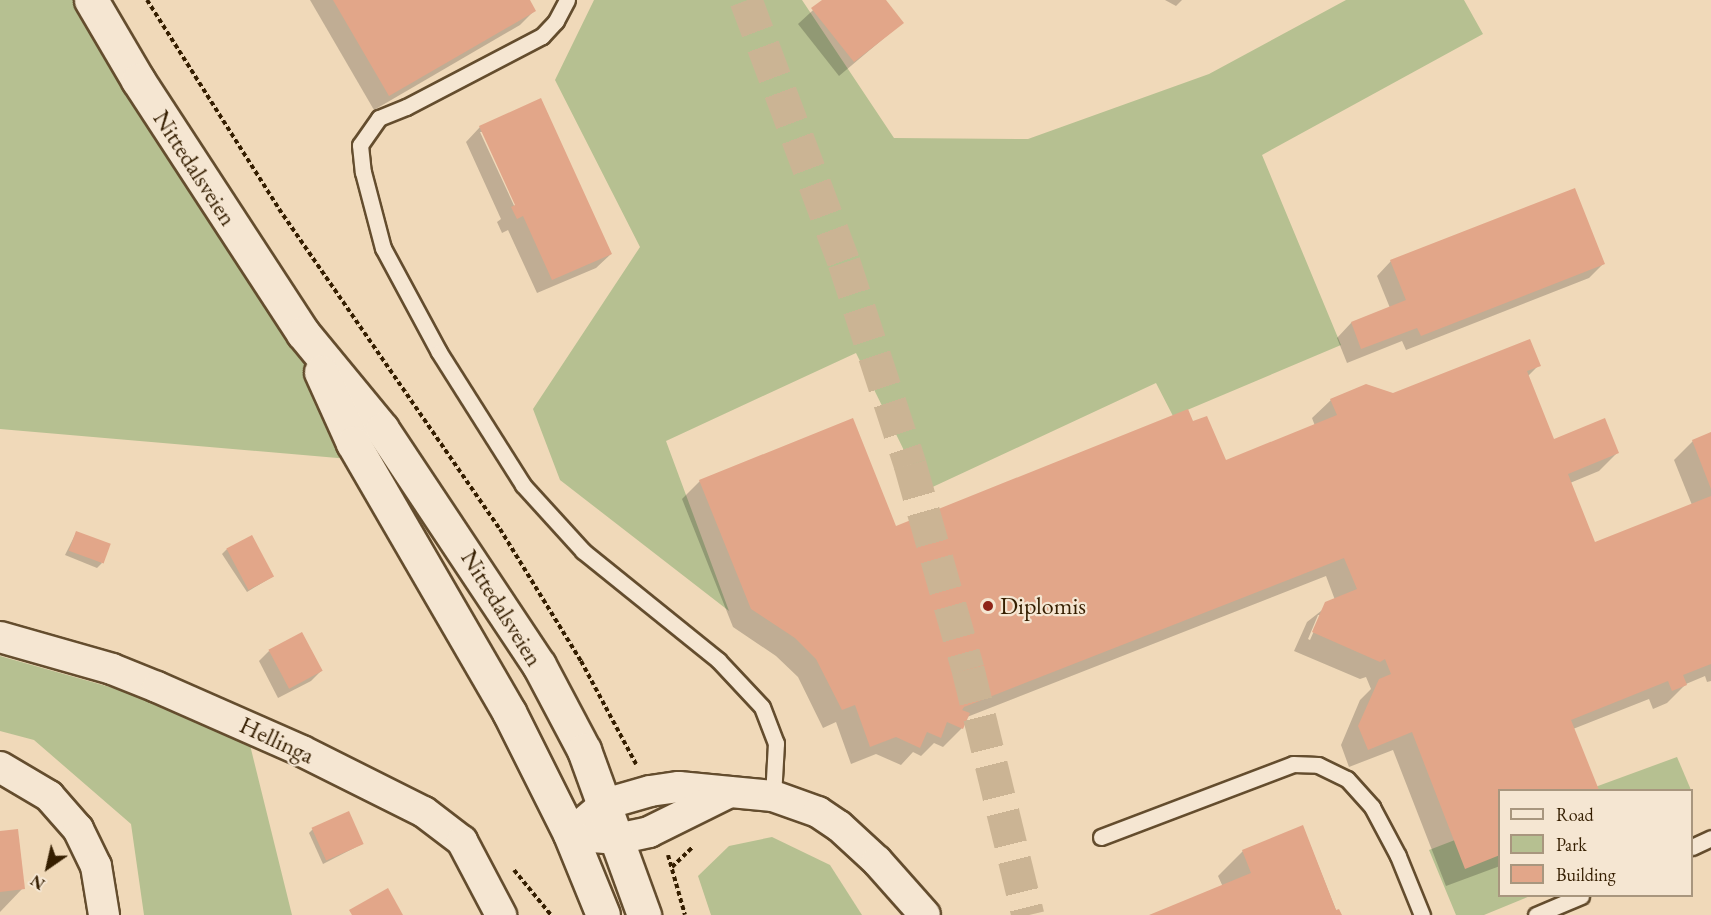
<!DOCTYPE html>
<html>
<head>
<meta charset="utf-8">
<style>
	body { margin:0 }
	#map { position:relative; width:1711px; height:915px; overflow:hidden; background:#f0d9b9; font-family:"EB Garamond",serif }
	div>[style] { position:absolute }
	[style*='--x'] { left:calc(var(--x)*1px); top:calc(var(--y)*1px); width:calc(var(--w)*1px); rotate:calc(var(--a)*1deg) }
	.green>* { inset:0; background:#b6c091 }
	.shadow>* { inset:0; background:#0003 }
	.building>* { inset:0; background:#e2a689; transform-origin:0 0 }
	.trunk-tunnel>* { height:33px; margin-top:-16.5px; transform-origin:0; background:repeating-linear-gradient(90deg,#cbb494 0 33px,transparent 0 49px) }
	.path>* { height:4px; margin-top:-2px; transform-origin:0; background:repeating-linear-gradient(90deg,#351e00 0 4.5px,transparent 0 7.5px) }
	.roads { filter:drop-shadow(2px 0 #644d2e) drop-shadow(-2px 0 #644d2e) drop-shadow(0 2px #644d2e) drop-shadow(0 -2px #644d2e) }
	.service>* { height:15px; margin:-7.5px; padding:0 7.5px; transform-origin:7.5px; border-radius:7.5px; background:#f5e6d2 }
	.minor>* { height:30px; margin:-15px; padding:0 15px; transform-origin:15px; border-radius:15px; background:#f5e6d2 }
	.secondary>* { height:33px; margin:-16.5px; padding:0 16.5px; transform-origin:16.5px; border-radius:16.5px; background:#f5e6d2 }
	.dots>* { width:16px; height:16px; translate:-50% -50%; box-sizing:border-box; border:3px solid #f5e6d2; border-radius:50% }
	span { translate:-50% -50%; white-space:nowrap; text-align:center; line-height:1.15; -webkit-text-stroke:4.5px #f5e6d2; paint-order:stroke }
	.street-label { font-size:24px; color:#351e00 }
	.poi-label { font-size:24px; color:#351e00 }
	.left { translate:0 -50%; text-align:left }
	.legend { position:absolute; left:1498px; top:789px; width:195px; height:108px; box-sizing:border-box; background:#f5e6d2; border:2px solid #a8967e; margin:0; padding:8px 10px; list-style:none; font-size:18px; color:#351e00 }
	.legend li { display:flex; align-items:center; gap:12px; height:30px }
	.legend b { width:30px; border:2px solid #a8967e }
	.north { position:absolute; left:18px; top:837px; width:60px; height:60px; -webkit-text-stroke:4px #f5e6d2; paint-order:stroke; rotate:214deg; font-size:16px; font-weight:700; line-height:24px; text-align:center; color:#351e00 }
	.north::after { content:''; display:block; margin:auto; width:21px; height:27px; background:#351e00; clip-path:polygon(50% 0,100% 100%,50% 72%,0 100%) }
</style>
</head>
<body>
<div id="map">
	<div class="green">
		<div style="clip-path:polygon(0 0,93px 0,407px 464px,0 429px)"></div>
		<div style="clip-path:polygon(594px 0,802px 0,894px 138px,1028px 139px,1209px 74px,1346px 0,1464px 0,1483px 34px,1262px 155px,1341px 345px,1173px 416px,1156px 383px,924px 491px,856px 353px,666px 441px,729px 611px,560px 480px,533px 409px,640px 247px,555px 80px)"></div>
		<div style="clip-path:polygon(0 656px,124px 691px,250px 745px,292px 915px,144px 915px,131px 824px,34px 740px,0 731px)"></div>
		<div style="clip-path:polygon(1677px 757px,1691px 790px,1587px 790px)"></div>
		<div style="clip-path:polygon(1499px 823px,1500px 896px,1530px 896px,1484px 915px,1456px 915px,1429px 850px)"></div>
		<div style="clip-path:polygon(772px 837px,830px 865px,862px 915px,711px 915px,698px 876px,729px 846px)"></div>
	</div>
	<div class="shadow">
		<div style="clip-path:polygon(310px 0,528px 0,534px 11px,520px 25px,374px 110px)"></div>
		<div style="clip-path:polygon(824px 0,884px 0,902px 23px,839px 76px,798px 24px)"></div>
		<div style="clip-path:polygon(1165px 0,1182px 0,1176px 6px)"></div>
		<div style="clip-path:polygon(evenodd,480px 127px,611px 254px,596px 268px,537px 293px,508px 230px,502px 233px,497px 222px,501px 219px,466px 142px,480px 127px,480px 132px,484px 132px,520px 211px,517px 212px,480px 132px)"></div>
		<div style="clip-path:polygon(1391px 261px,1603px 264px,1589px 278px,1406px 350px,1402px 341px,1347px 363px,1337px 338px,1351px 323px,1390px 308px,1377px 276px)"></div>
		<div style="clip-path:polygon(evenodd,1539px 365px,1527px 377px,1553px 441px,1617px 453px,1599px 471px,1570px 483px,1594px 544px,1692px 505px,1674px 460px,1693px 441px,1711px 434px,1711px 681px,1707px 682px,1705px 676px,1686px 684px,1667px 703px,1653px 709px,1649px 699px,1573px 729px,1597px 790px,1500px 790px,1500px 866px,1446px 886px,1393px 750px,1349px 767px,1341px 745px,1360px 700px,1371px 689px,1366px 677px,1360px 679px,1294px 651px,1307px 622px,1335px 600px,1326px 576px,967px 717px,962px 728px,943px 747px,934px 743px,921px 756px,913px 752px,901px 765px,876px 754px,851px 764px,836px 722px,823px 728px,798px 677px,776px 656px,733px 627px,682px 499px,700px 481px,895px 528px,1192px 423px,1226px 461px,1315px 426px,1312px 418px,1331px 400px,1393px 395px,1539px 365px,1318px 615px,1321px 615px,1310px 640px,1308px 639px,1318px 615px)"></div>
		<div style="clip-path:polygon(76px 533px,102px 563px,97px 568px,65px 555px)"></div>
		<div style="clip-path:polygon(227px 549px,272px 577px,247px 592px,222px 554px)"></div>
		<div style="clip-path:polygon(269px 651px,321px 671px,311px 681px,278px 698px,259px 661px)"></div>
		<div style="clip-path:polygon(1303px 827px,1338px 915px,1153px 915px,1223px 887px,1218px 876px,1243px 851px)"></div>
		<div style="clip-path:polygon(313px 829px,362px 844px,323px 864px,309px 833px)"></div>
		<div style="clip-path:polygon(0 833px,23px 888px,0 912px)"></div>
	</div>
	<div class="building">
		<div style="clip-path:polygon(333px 0,530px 0,536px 11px,389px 96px)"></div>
		<div style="clip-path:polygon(822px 0,886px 0,904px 23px,854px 62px,811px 8px)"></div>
		<div style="clip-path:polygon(541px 98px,612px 254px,552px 280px,523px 216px,517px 219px,511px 207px,515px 205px,479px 126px)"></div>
		<div style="clip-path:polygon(1575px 188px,1605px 264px,1421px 336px,1417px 328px,1361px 349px,1351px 322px,1406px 300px,1390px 260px)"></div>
		<div style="clip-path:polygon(1530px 339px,1541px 366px,1527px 371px,1554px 439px,1605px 418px,1619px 453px,1568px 474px,1595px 542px,1711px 496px,1711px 664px,1683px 675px,1687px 685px,1672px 691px,1668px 681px,1571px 720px,1599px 790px,1500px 790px,1500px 855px,1465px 869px,1412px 732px,1368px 750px,1358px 726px,1379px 679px,1391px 674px,1385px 659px,1380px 662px,1312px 632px,1325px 602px,1357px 589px,1344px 558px,964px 707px,962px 710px,970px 713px,963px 729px,947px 722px,941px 738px,927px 732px,920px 748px,896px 737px,870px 747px,855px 705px,842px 710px,816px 659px,795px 638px,751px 609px,699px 480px,853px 418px,896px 526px,1188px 409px,1193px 421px,1207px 416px,1226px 460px,1337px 415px,1330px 399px,1366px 384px,1393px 393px)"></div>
		<div style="clip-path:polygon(1711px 432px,1711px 489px,1692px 440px)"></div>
		<div style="left:76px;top:531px;width:37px;height:21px;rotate:20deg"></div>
		<div style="left:252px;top:535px;width:47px;height:29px;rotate:62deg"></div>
		<div style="left:302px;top:632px;width:44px;height:38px;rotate:62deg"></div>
		<div style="left:349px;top:811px;width:36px;height:41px;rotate:66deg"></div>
		<div style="clip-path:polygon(1303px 825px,1336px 910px,1339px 909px,1342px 915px,1149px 915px,1251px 873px,1242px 850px)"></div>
		<div style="clip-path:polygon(18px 829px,25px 889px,0 892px,0 831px)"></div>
		<div style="clip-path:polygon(388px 888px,403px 915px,352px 915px,349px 910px)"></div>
	</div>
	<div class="trunk-tunnel">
		<div style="--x:746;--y:0;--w:280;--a:69.5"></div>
		<div style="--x:844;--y:262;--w:213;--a:71.9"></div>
		<div style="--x:910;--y:464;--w:213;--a:74.2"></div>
		<div style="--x:968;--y:669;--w:253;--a:76.3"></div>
	</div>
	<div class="path">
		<div style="--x:147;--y:0;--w:247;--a:57.7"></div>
		<div style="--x:279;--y:209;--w:389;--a:55.4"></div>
		<div style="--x:500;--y:529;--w:155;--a:58.5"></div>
		<div style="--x:581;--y:661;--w:117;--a:61.9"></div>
		<div style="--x:668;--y:855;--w:62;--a:74.2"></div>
		<div style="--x:672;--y:867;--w:29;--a:-44"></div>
		<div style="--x:514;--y:870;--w:58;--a:50.6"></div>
	</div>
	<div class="roads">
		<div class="service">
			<div style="--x:567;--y:0;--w:24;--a:118"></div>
			<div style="--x:556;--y:21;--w:21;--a:133"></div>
			<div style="--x:542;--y:36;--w:153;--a:152.4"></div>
			<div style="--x:406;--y:107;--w:29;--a:158"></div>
			<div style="--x:379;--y:118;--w:33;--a:125"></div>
			<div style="--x:360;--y:145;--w:27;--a:84"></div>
			<div style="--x:363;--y:172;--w:79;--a:75.3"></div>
			<div style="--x:383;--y:248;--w:118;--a:61.7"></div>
			<div style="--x:439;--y:352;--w:157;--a:57.7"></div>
			<div style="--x:523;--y:485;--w:89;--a:47.7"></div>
			<div style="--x:583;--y:551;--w:174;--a:38.9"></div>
			<div style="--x:718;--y:660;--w:64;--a:46.9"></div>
			<div style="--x:762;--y:707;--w:39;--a:69"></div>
			<div style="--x:776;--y:743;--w:53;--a:93.2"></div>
			<div style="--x:1101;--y:837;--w:205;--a:-20.8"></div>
			<div style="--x:1293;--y:764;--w:25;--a:2"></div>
			<div style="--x:1318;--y:765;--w:32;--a:26"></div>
			<div style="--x:1347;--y:779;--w:38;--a:48"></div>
			<div style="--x:1372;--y:807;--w:55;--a:62"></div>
			<div style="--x:1398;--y:856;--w:64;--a:67.9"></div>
			<div style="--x:1692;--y:847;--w:21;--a:-25"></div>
			<div style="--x:1536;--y:915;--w:49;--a:-22.9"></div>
		</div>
		<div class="minor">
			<div style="--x:0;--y:637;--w:116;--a:15.9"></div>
			<div style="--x:112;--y:669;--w:48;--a:21.8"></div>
			<div style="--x:157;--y:687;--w:158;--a:23.8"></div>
			<div style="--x:302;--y:751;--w:136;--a:26.6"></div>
			<div style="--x:424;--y:812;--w:48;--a:37.3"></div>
			<div style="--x:462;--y:841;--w:84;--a:62.2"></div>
			<div style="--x:0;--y:767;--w:57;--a:30.6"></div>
			<div style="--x:49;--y:796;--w:44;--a:48.7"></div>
			<div style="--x:78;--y:829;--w:41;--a:64.1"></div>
			<div style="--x:96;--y:866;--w:50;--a:80.7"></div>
			<div style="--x:570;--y:834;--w:46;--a:-40.6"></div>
			<div style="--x:605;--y:804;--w:47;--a:-16.1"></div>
			<div style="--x:650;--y:791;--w:29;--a:-8"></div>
			<div style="--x:679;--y:787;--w:94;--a:5.5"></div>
			<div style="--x:773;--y:796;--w:48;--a:19.6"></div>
			<div style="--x:818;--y:812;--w:25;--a:34"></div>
			<div style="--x:839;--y:826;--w:52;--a:42.6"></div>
			<div style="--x:877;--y:861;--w:72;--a:48.4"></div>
			<div style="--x:593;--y:837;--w:24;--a:5"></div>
			<div style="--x:617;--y:839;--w:33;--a:-12"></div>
			<div style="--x:649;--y:832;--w:90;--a:-26.3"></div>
		</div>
		<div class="secondary">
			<div style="--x:91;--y:0;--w:93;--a:59.6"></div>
			<div style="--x:138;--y:80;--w:302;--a:56.9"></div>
			<div style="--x:303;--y:333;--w:124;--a:50.5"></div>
			<div style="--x:382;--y:429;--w:283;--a:56.4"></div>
			<div style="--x:539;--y:665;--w:96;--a:62.1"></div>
			<div style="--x:584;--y:750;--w:176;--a:70"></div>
			<div style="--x:321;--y:372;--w:78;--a:65.7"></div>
			<div style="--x:353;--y:443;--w:311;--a:59.9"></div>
			<div style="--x:509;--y:712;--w:136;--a:63.4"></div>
			<div style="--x:570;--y:834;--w:87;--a:67.8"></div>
		</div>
	</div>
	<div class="dots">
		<div style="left:988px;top:606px;background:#8f2418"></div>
	</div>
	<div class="street-label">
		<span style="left:195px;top:168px;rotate:57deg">Nittedalsveien</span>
		<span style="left:502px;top:608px;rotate:58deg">Nittedalsveien</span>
		<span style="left:277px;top:740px;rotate:25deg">Hellinga</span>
	</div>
	<div class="poi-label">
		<span class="left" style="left:1000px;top:606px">Diplomis</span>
	</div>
	<ul class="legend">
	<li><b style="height:8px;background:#f5e6d2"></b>Road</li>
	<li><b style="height:16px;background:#b6c091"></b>Park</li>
	<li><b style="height:16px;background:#e2a689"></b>Building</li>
	</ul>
	<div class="north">N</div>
</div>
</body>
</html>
